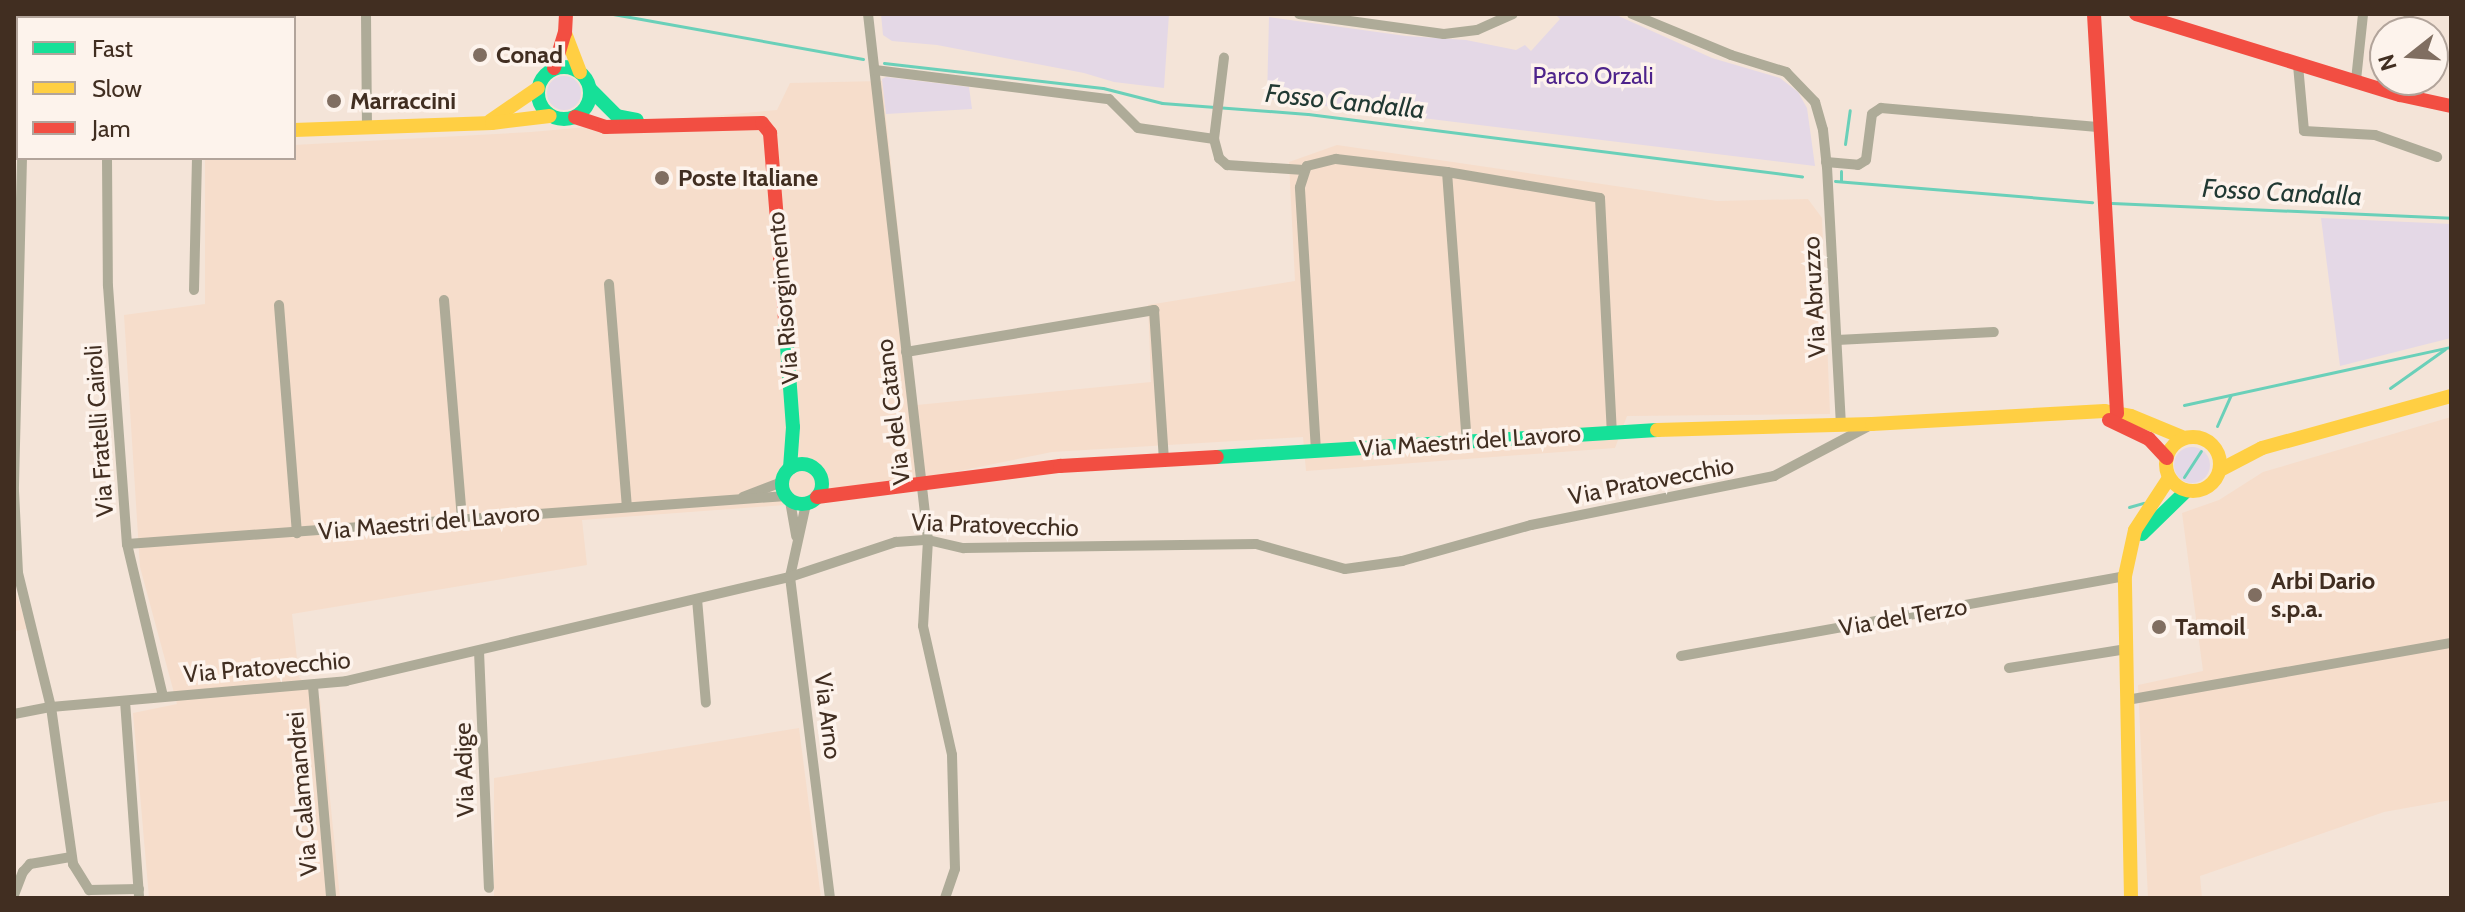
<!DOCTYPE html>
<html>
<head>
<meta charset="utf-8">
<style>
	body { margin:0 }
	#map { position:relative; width:2465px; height:912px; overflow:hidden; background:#f4e4d8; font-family:Cabin,sans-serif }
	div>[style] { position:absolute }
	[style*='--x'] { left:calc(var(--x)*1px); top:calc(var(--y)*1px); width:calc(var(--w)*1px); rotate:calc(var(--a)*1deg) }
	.built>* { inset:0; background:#f6ddcb }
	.green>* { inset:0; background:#e4d8e6 }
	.round { border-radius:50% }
	.stream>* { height:3px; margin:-1.5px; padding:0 1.5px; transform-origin:1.5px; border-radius:1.5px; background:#6ad0b9 }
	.street>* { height:10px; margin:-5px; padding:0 5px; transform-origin:5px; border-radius:5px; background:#aeab98 }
	.fast>* { height:14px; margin:-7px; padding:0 7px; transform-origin:7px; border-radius:7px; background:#16e098 }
	.fast>.ring { margin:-7px; padding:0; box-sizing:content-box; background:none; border:14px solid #16e098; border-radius:50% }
	.slow>* { height:14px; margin:-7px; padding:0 7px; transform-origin:7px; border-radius:7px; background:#ffcf43 }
	.slow>.ring { margin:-7px; padding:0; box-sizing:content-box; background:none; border:14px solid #ffcf43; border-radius:50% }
	.jam>* { height:14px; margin:-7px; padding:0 7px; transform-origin:7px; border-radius:7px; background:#f24e42 }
	.dots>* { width:22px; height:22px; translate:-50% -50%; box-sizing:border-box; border:4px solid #fdf3ec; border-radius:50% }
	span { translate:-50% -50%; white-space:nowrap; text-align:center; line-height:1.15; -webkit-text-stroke:7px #fdf3ec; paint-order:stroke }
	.poi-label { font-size:24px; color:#412e21; font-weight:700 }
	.left { translate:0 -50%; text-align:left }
	.park-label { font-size:24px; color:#4e248b }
	.street-label { font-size:24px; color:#412e21 }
	.water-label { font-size:26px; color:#213933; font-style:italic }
	.frame { position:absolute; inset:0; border:16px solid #412e21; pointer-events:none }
	.legend { position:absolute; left:16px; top:16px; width:280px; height:144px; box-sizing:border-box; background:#fdf3ec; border:2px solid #b2a49b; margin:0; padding:10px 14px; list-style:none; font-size:24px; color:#412e21 }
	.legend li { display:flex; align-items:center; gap:16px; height:40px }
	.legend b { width:40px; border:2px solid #b2a49b }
	.north { position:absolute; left:2369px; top:16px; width:80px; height:80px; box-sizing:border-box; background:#fdf3ec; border:2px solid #b2a49b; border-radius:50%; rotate:253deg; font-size:22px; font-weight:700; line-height:32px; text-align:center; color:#412e21 }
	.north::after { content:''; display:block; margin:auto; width:28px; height:36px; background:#806e61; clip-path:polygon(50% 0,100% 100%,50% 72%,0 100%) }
</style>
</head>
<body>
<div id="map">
	<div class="built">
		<div style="clip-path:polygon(882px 81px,917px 405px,1151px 382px,1148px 305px,1295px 281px,1289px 162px,1337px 145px,1717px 201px,1808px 199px,1822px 218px,1830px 414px,1627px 416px,1615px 448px,1306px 471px,1303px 437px,1052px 452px,798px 504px,582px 520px,587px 565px,292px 614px,299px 677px,320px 699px,340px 898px,149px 898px,133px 713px,177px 704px,140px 567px,124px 315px,205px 304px,205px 158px,294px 158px,294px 145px,531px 132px,777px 110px,790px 83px)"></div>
		<div style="clip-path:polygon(2451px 417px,2451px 800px,2384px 812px,2200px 876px,2202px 898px,2148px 898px,2138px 685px,2203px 671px,2182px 513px,2219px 500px,2263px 472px)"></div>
		<div style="clip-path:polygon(14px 587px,28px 629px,14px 631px)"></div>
		<div style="clip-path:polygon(799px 728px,821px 898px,494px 898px,494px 778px)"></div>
	</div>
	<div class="green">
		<div style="clip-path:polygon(881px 14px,1169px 14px,1164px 88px,1114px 82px,1084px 73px,937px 45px,892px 41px,883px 35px)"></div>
		<div style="clip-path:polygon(1555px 14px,1614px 14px,1712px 58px,1780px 78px,1798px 92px,1807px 108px,1815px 166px,1267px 99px,1269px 17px,1406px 36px,1466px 40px,1516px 50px,1525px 45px,1531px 51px,1560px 19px)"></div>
		<div class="round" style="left:547px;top:76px;width:34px;height:34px"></div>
		<div style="clip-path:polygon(886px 77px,969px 87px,972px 109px,886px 114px,882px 79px)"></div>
		<div style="clip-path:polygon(2321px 218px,2451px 224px,2451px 338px,2340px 366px)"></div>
		<div class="round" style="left:2174px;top:447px;width:36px;height:36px"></div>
	</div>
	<div class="stream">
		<div style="--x:613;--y:14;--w:254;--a:10.2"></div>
		<div style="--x:884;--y:63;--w:220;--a:6.5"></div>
		<div style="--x:1103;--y:88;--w:61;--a:14.3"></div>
		<div style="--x:1162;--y:103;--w:146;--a:4.3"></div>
		<div style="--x:1308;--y:114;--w:498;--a:7.2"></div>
		<div style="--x:1845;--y:144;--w:34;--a:-82"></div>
		<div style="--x:1841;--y:171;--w:10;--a:90"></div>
		<div style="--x:1835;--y:181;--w:258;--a:4.7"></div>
		<div style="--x:2112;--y:203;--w:339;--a:2.5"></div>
		<div style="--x:2390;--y:388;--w:67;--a:-35.3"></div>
		<div style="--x:2184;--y:405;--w:273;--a:-12.3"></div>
		<div style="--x:2217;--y:426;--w:34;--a:-66"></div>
		<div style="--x:2184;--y:477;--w:31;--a:-57"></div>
		<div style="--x:2129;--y:507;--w:15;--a:-16"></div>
	</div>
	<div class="street">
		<div style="--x:96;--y:14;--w:4;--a:90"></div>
		<div style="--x:366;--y:14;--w:114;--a:89.5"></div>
		<div style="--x:868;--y:14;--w:529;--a:83.49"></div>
		<div style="--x:928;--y:540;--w:86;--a:93.3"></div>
		<div style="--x:923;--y:626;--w:132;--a:77.3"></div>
		<div style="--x:952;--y:755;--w:114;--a:88.5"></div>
		<div style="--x:955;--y:869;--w:31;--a:109"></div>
		<div style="--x:1299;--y:14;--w:146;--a:7.9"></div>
		<div style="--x:1444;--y:34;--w:33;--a:-7"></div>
		<div style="--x:1477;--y:30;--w:39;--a:-24"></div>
		<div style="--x:1632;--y:14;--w:107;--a:22.5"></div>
		<div style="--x:1731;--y:55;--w:58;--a:17.2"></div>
		<div style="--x:1786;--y:72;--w:42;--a:46"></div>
		<div style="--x:1815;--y:102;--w:29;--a:74"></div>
		<div style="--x:1823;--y:130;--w:37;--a:84"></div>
		<div style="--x:1827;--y:167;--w:258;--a:86.9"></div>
		<div style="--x:2407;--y:32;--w:18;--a:-84"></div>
		<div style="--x:2298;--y:65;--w:66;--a:84.8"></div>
		<div style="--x:2304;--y:131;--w:71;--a:3.2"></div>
		<div style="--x:2375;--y:135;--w:66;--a:19.5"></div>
		<div style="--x:875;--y:70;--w:236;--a:7.1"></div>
		<div style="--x:1109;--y:99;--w:41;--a:45"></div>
		<div style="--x:1138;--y:128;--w:77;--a:8.2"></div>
		<div style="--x:1214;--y:139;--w:20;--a:75"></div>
		<div style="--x:1219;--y:158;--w:11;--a:41"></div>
		<div style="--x:1227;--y:165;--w:77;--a:3.7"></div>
		<div style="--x:2356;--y:80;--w:66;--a:-83.9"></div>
		<div style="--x:2400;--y:95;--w:15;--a:-82"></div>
		<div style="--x:1214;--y:139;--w:82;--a:-83"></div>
		<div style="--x:22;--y:158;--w:333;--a:91.4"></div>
		<div style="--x:14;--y:491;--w:82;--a:87.2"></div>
		<div style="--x:18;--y:573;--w:138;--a:76.2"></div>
		<div style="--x:51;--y:707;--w:159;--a:82"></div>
		<div style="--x:73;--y:864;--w:31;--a:58"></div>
		<div style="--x:89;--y:890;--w:50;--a:-1.1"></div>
		<div style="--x:107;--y:158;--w:128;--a:89.6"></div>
		<div style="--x:108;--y:286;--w:259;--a:85.8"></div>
		<div style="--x:127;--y:544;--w:156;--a:76.7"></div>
		<div style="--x:1826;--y:162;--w:32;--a:5"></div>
		<div style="--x:1858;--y:165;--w:9;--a:-32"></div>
		<div style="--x:1866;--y:160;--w:46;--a:-82.6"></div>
		<div style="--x:1872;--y:114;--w:11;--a:-34"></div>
		<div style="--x:1881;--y:108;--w:220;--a:5"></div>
		<div style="--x:1447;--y:172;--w:273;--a:85.8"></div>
		<div style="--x:609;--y:284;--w:223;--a:85.4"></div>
		<div style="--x:194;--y:290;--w:132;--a:-88.7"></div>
		<div style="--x:444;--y:300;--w:220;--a:85.3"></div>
		<div style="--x:279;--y:305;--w:229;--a:85.5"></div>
		<div style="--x:1837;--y:340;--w:157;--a:-2.9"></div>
		<div style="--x:906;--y:352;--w:252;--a:-9.6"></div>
		<div style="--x:1154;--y:310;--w:150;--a:86.2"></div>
		<div style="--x:1316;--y:451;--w:264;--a:-93.5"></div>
		<div style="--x:1300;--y:187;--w:22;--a:-72"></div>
		<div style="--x:1307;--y:166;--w:30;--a:-14"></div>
		<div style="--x:1336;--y:159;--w:112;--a:6.7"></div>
		<div style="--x:1447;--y:172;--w:155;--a:9.6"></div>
		<div style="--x:1600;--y:198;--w:233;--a:87.1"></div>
		<div style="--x:743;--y:497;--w:42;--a:-21"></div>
		<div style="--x:790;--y:501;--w:36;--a:80"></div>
		<div style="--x:806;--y:504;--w:75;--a:102.4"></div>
		<div style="--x:790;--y:577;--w:323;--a:82.9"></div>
		<div style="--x:127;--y:544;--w:661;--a:-4.17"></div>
		<div style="--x:697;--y:599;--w:104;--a:85.1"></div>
		<div style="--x:479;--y:651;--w:237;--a:87.6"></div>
		<div style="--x:1681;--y:656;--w:451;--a:-10.2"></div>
		<div style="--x:2009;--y:668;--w:119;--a:-9.2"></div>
		<div style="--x:313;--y:686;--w:213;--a:85.1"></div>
		<div style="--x:2127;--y:700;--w:329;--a:-10"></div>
		<div style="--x:125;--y:701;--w:197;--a:85.9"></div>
		<div style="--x:14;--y:714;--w:38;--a:-11"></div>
		<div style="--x:51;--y:707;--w:296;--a:-5"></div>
		<div style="--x:346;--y:681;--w:456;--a:-13.2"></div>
		<div style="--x:790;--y:577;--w:112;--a:-18.3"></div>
		<div style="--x:896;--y:542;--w:32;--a:-4"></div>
		<div style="--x:928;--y:540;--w:37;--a:13"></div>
		<div style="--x:964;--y:548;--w:292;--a:-0.8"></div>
		<div style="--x:1256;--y:544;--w:92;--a:15.7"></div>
		<div style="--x:1345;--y:569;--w:58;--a:-8"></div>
		<div style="--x:1402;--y:561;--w:134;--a:-15.6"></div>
		<div style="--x:1531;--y:525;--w:248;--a:-11.4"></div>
		<div style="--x:1774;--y:476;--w:105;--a:-27.8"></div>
		<div style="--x:14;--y:895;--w:25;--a:-69"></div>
		<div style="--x:23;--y:872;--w:11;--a:-49"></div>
		<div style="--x:30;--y:864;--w:42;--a:-9.7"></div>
	</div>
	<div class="fast">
		<div class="ring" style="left:538px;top:67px;width:38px;height:38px"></div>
		<div style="--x:590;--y:89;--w:38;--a:45"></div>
		<div style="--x:617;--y:116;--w:20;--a:11"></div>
		<div style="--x:14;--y:131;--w:4;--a:0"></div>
		<div style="--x:785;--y:319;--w:108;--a:85.8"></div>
		<div style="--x:793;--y:427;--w:41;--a:94.2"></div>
		<div style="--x:1217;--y:457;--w:441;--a:-3.5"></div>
		<div class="ring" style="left:782px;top:464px;width:26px;height:26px"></div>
		<div style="--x:2142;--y:534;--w:62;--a:-44.3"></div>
	</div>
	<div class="slow">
		<div style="--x:565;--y:33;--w:42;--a:69"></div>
		<div style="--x:490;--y:121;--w:58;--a:-34.5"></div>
		<div style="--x:294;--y:130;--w:198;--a:-2"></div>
		<div style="--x:492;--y:123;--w:58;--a:-6.9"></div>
		<div style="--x:1657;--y:430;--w:215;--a:-1.6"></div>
		<div style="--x:1872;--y:424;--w:233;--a:-3.2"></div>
		<div style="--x:2105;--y:411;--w:26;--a:11"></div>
		<div style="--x:2131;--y:416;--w:57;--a:22.5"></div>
		<div class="ring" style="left:2166px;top:437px;width:40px;height:40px"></div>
		<div style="--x:2220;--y:470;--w:47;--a:-27.6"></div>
		<div style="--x:2262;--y:448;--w:196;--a:-15.4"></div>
		<div style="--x:2131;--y:898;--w:322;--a:-91.1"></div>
		<div style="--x:2125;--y:576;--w:47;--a:-77.7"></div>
		<div style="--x:2135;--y:530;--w:62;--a:-56.8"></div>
	</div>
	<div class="jam">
		<div style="--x:2094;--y:14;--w:400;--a:86.7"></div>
		<div style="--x:2136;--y:14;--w:276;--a:17.1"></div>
		<div style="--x:2400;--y:95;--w:52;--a:12.2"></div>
		<div style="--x:554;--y:68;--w:37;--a:-73"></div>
		<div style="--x:565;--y:33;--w:19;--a:-87"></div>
		<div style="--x:575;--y:117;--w:32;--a:18"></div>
		<div style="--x:605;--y:127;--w:157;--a:-1.5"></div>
		<div style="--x:762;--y:123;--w:13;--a:51"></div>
		<div style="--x:770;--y:133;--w:187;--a:85.4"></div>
		<div style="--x:2109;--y:420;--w:44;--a:25.4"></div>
		<div style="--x:2149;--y:439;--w:26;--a:47"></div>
		<div style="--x:817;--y:497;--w:245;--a:-7.3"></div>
		<div style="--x:1060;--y:466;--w:157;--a:-3.3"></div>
	</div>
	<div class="dots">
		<div style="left:480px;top:55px;background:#806e61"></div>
		<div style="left:334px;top:101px;background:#806e61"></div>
		<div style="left:662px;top:178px;background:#806e61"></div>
		<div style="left:2255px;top:595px;background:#806e61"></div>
		<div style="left:2159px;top:627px;background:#806e61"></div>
	</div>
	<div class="poi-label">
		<span class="left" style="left:496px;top:55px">Conad</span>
		<span class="left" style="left:350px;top:101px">Marraccini</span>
		<span class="left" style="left:678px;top:178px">Poste Italiane</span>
		<span class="left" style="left:2271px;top:595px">Arbi Dario<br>s.p.a.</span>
		<span class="left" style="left:2175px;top:627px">Tamoil</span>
	</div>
	<div class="park-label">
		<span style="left:1593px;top:76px">Parco Orzali</span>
	</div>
	<div class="street-label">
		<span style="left:1814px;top:297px;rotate:-93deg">Via Abruzzo</span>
		<span style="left:783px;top:298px;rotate:-95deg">Via Risorgimento</span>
		<span style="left:893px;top:412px;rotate:-97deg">Via del Catano</span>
		<span style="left:99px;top:431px;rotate:-94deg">Via Fratelli Cairoli</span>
		<span style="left:1470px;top:441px;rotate:-4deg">Via Maestri del Lavoro</span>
		<span style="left:1651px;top:481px;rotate:-11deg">Via Pratovecchio</span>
		<span style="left:429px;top:522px;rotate:-5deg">Via Maestri del Lavoro</span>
		<span style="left:995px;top:525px;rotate:2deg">Via Pratovecchio</span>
		<span style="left:1903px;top:617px;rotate:-10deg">Via del Terzo</span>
		<span style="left:267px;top:667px;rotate:-5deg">Via Pratovecchio</span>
		<span style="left:828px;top:716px;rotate:83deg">Via Arno</span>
		<span style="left:464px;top:770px;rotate:-92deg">Via Adige</span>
		<span style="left:302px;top:794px;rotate:-95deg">Via Calamandrei</span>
	</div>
	<div class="water-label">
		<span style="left:1345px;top:102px;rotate:6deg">Fosso Candalla</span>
		<span style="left:2282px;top:193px;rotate:3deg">Fosso Candalla</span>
	</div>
	<div class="frame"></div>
	<ul class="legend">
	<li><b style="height:10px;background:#16e098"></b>Fast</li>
	<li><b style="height:10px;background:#ffcf43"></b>Slow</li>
	<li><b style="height:10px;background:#f24e42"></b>Jam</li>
	</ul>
	<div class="north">N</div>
</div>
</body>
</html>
